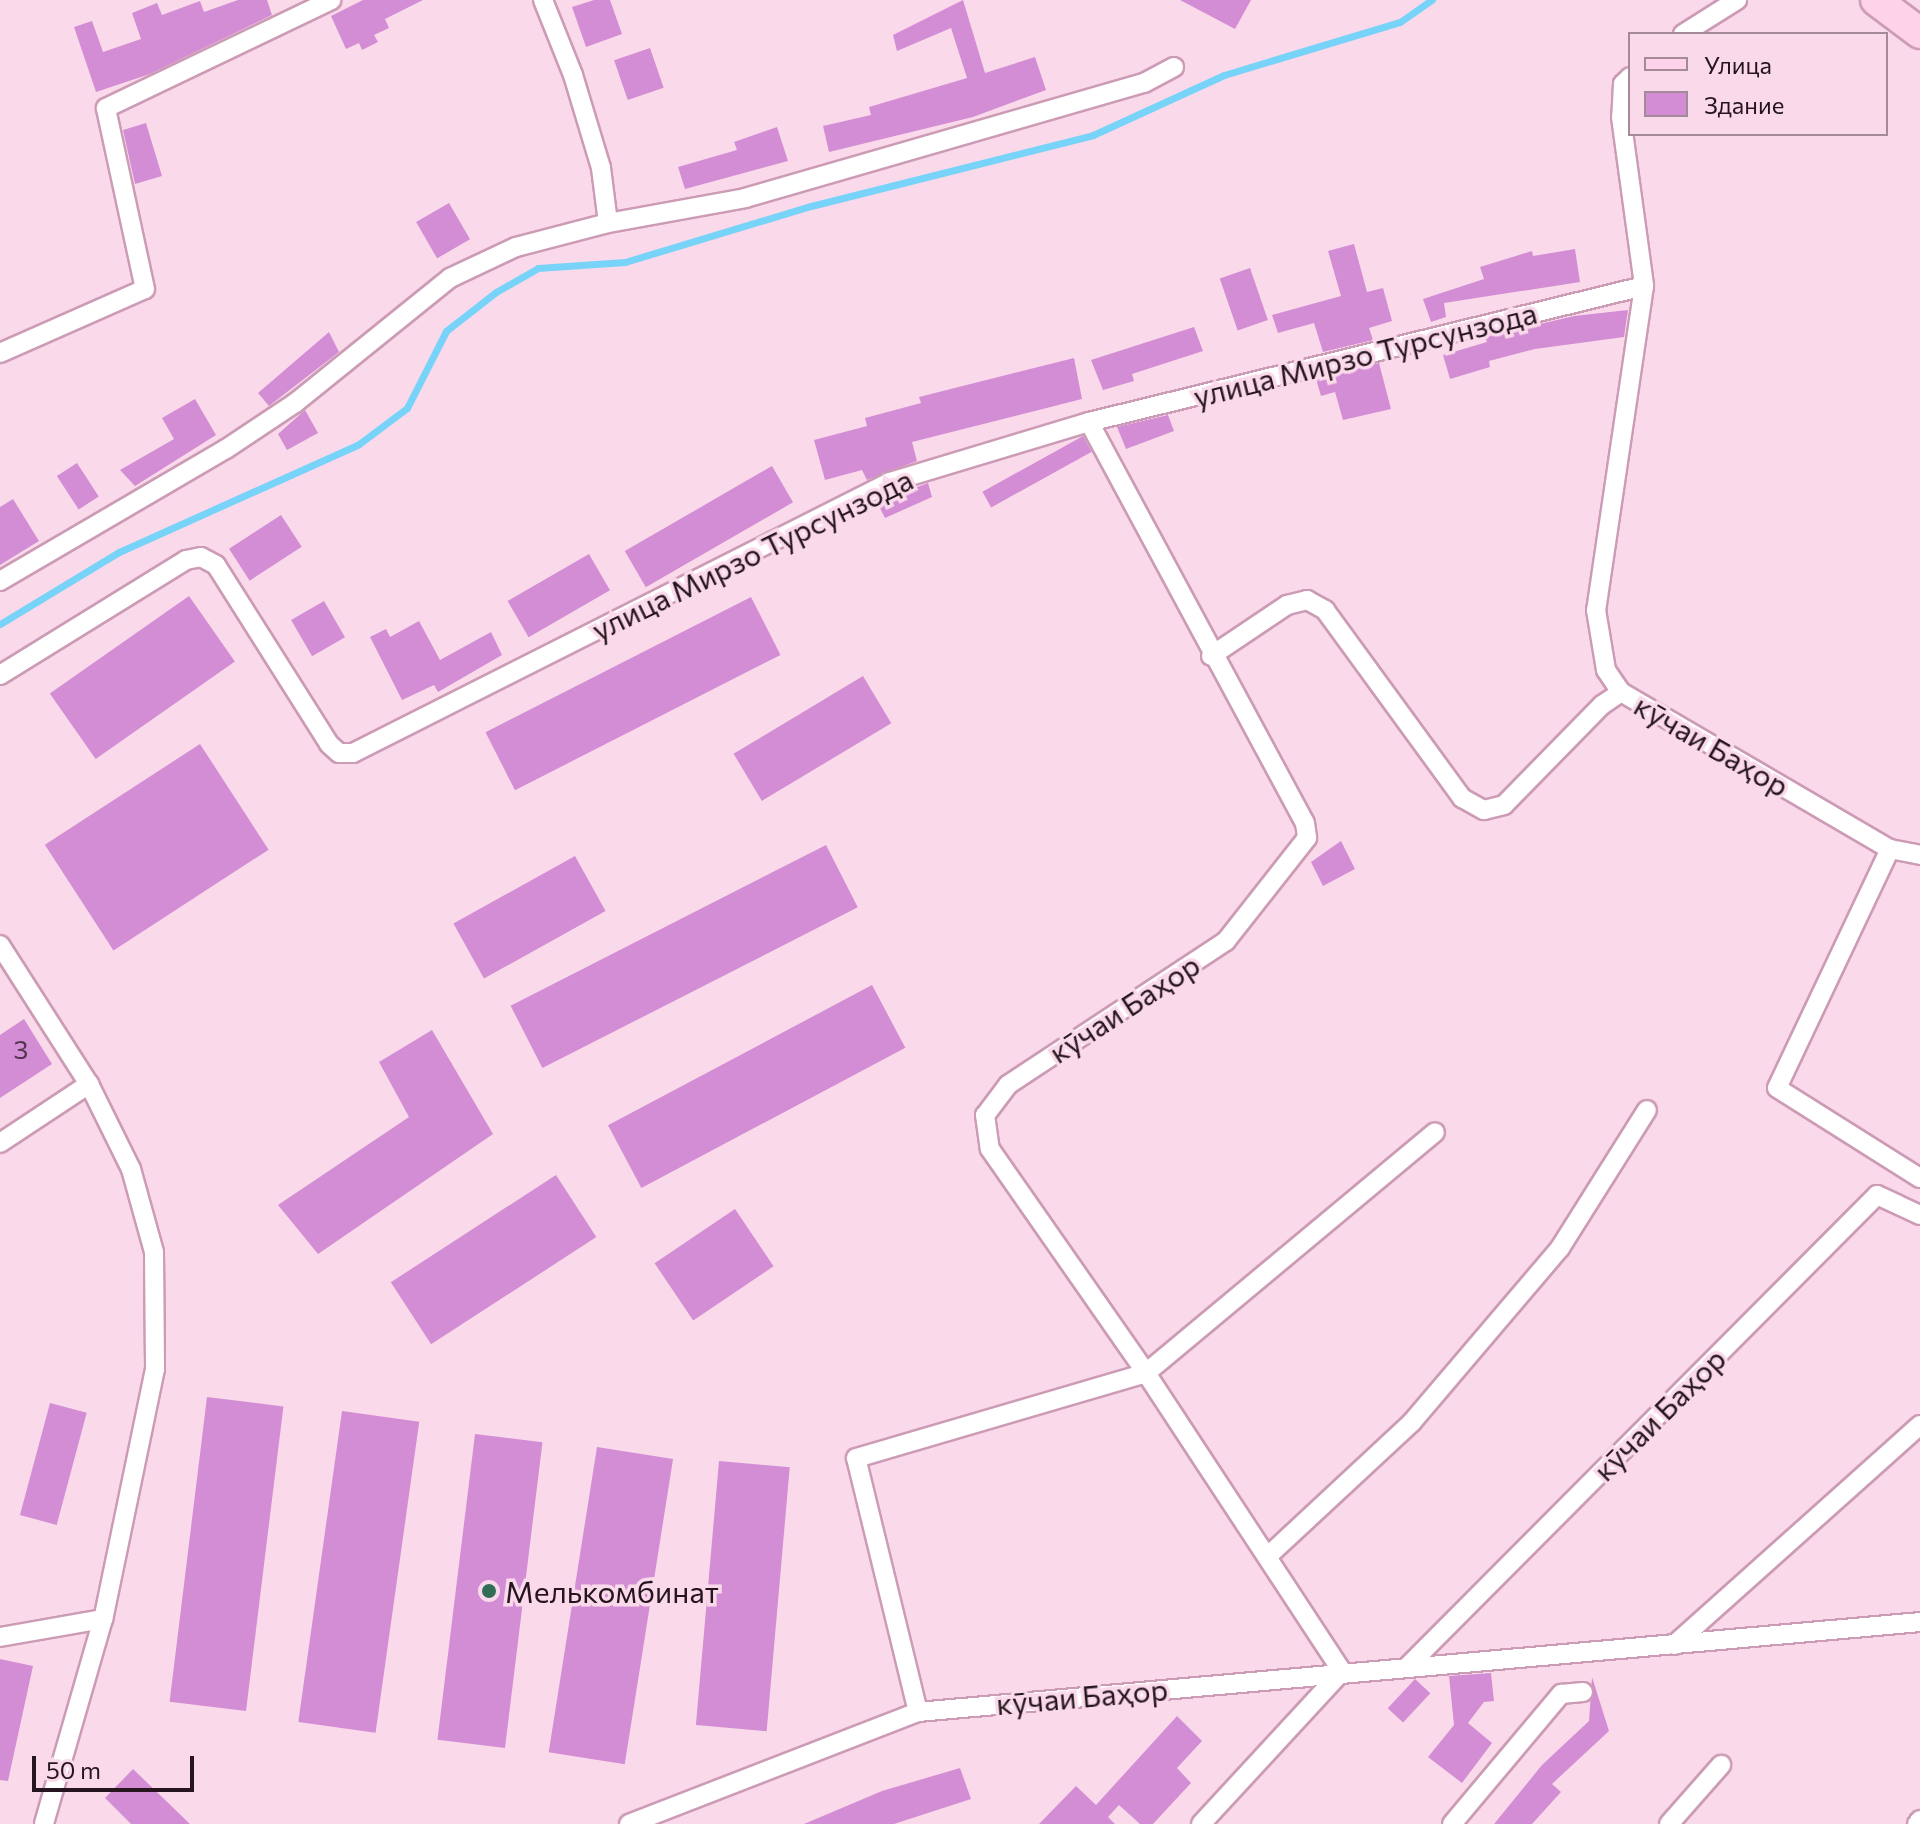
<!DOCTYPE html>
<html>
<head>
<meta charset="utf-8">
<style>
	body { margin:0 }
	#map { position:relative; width:1920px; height:1824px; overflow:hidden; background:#fadaea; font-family:Commissioner,sans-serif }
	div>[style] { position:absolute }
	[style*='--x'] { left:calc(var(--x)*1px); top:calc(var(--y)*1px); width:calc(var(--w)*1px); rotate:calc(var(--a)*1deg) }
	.stream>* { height:7px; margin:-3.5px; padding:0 3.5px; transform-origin:3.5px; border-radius:3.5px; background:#78d3f8 }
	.building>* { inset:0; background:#d38dd4; transform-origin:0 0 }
	.roads { filter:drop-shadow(2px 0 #cc9bb5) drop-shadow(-2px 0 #cc9bb5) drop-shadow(0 2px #cc9bb5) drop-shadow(0 -2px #cc9bb5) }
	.street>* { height:18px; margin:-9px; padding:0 9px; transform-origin:9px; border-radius:9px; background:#fff }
	.primary>* { height:30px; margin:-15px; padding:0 15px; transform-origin:15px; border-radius:15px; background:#fed3ea }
	.dots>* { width:22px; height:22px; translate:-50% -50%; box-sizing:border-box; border:4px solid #fadaea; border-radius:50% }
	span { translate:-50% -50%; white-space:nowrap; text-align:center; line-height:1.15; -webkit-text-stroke:7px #fadaea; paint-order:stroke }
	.number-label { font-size:26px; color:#51334c }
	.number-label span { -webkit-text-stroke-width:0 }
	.street-label { font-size:30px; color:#26151e }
	.poi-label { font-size:30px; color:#26151e }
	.left { translate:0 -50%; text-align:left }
	.legend { position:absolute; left:1628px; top:32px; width:260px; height:104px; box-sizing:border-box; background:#fadaea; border:2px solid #a58b98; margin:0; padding:10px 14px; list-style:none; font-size:24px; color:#26151e }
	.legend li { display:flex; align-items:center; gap:16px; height:40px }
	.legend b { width:40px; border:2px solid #a58b98 }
	.scale { position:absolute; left:32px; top:1756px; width:162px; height:36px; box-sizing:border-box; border:4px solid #26151e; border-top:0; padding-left:10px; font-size:24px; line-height:28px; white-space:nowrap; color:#26151e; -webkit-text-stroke:6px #fadaea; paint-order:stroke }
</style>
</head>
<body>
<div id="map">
	<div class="stream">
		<div style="--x:0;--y:624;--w:139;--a:-31.2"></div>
		<div style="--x:119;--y:552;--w:263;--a:-24.2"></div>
		<div style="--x:359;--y:444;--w:60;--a:-36.9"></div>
		<div style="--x:407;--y:408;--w:86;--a:-63.1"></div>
		<div style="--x:446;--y:331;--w:63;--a:-38"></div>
		<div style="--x:496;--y:292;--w:48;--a:-29.7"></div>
		<div style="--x:538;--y:268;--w:87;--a:-3.9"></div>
		<div style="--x:625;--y:262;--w:194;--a:-16.8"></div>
		<div style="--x:811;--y:206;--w:291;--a:-14.1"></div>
		<div style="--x:1093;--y:135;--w:144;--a:-24.6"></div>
		<div style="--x:1224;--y:75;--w:184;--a:-16.8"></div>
		<div style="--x:1400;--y:22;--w:39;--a:-35"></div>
	</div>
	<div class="building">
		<div style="clip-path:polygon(238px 0,267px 0,272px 15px,150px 74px,96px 92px,74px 27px,92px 21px,103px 52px,141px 39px,132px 13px,157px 3px,162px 15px,200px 1px,204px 12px)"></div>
		<div style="clip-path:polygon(363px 0,423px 0,385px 19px,389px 28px,374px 35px,378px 42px,362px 50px,359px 43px,346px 49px,331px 16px)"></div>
		<div style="clip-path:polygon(594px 0,610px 0,622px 34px,586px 47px,572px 7px)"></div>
		<div style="clip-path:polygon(963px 0,985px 73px,1035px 57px,1046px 90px,973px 117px,829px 152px,823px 126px,871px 115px,869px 107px,967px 78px,951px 28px,897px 51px,893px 35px)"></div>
		<div style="clip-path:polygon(1180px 0,1251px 0,1235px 29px)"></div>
		<div style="left:650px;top:48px;width:42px;height:38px;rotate:71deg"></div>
		<div style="clip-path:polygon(146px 123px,162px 176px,135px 184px,123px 130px)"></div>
		<div style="clip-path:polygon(777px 127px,788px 161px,685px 189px,678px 167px,737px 150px,734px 142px)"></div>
		<div style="left:449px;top:203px;width:42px;height:38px;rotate:60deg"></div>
		<div style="clip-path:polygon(1354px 244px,1367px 292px,1383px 288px,1392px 321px,1369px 328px,1373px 340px,1323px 352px,1314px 323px,1278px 333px,1272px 315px,1341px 296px,1328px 251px)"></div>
		<div style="clip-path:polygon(1575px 249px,1580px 282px,1444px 303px,1446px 317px,1431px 322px,1423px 299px,1484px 279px,1480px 267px,1532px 251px,1533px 256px)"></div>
		<div style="left:1250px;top:268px;width:55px;height:32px;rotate:71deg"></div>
		<div style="clip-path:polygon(1628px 310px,1624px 337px,1535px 349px,1489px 361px,1490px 367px,1450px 379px,1443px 355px,1487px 342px,1485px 337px,1574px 316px)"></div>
		<div style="clip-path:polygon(1194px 327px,1203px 351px,1132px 374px,1134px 381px,1103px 390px,1091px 360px)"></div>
		<div style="clip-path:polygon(329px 332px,339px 352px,269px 406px,258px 393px)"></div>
		<div style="clip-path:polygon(1074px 358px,1082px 399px,912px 442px,917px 461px,867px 480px,862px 470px,825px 480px,814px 440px,867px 426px,865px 418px,921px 403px,919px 397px)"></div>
		<div style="clip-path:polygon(1379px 363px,1391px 409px,1343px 420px,1335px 392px,1321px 396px,1316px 379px)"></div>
		<div style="clip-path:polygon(195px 399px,216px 435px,135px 486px,120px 470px,174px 439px,162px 418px)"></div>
		<div style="clip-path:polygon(305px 410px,318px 433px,287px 450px,278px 434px)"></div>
		<div style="clip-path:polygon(1168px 415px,1174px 431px,1126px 449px,1117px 427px)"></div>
		<div style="left:1083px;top:436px;width:18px;height:115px;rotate:61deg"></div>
		<div style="left:77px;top:463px;width:40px;height:24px;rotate:57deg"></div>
		<div style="left:772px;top:466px;width:42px;height:170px;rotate:60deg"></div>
		<div style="clip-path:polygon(928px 483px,932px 497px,885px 518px,877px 502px)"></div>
		<div style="clip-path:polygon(13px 499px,39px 541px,0 565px,0 507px)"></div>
		<div style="left:281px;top:515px;width:38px;height:62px;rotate:57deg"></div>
		<div style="left:589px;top:554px;width:42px;height:94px;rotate:60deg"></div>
		<div style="left:189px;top:596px;width:80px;height:170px;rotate:55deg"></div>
		<div style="left:751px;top:597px;width:65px;height:298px;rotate:63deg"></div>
		<div style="left:324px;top:601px;width:42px;height:38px;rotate:60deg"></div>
		<div style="clip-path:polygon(419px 621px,440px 660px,491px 632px,502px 655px,438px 692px,434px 685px,402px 700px,370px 637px,386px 629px,390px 637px)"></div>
		<div style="left:863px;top:676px;width:55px;height:151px;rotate:59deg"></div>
		<div style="left:200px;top:744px;width:126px;height:185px;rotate:57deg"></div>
		<div style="clip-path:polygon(1341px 841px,1355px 869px,1323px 886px,1311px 862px)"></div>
		<div style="left:826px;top:845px;width:70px;height:354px;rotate:63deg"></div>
		<div style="left:575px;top:856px;width:63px;height:139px;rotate:61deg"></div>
		<div style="left:872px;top:985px;width:71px;height:299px;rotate:62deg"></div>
		<div style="clip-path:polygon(24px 1019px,52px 1064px,0 1098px,0 1035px)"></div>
		<div style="clip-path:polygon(432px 1030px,493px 1134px,318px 1254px,278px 1205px,409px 1117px,379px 1062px)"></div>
		<div style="left:556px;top:1175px;width:74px;height:197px;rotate:57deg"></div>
		<div style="left:735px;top:1209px;width:69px;height:97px;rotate:56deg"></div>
		<div style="left:207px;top:1397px;width:77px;height:307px;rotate:7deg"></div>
		<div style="left:50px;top:1403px;width:38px;height:116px;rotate:15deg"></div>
		<div style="left:342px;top:1411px;width:78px;height:314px;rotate:8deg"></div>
		<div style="left:475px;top:1434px;width:68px;height:308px;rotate:7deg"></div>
		<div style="left:597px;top:1447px;width:77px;height:309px;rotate:9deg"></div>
		<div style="left:719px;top:1461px;width:71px;height:265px;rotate:5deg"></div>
		<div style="clip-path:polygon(0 1659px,33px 1666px,8px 1781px,0 1780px)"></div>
		<div style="clip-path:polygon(1491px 1673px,1494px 1701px,1484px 1702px,1468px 1723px,1492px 1743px,1462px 1783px,1428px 1757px,1454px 1725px,1449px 1676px)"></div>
		<div style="clip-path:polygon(1592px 1677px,1609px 1731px,1552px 1784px,1561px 1792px,1532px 1824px,1494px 1824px,1542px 1765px,1589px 1721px)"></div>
		<div style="left:1415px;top:1679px;width:21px;height:40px;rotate:43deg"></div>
		<div style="clip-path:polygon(1177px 1716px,1202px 1741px,1177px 1768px,1191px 1783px,1153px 1824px,1140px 1824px,1119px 1805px,1108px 1817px,1115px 1824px,1039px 1824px,1076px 1786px,1096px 1805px)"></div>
		<div style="clip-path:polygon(960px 1768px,971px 1799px,894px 1824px,804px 1824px,882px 1791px)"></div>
		<div style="clip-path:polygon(133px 1769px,190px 1824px,131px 1824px,105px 1798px)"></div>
	</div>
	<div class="roads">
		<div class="street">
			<div style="--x:543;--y:0;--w:81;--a:68.2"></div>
			<div style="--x:573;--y:75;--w:97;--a:73.2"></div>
			<div style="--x:601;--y:168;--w:55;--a:82.7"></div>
			<div style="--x:1683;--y:34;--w:64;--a:-32.2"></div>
			<div style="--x:1630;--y:77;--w:10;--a:135"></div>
			<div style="--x:1623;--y:84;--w:33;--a:93"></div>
			<div style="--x:1621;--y:117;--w:171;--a:82.2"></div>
			<div style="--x:1644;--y:286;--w:328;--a:98.4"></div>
			<div style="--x:1596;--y:610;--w:61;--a:80.5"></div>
			<div style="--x:1606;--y:670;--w:27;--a:56"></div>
			<div style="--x:1621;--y:692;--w:311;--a:30.3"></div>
			<div style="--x:1890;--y:849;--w:31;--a:11"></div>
			<div style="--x:0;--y:353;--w:158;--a:-23.8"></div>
			<div style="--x:145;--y:289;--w:185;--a:-102.2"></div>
			<div style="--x:106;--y:108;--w:250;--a:-25.6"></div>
			<div style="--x:1089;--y:422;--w:455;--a:61.7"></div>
			<div style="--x:1305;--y:823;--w:15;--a:82"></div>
			<div style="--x:1307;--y:838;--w:131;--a:128.2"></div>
			<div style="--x:1226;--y:941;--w:261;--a:146.6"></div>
			<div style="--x:1008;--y:1085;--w:38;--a:127"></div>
			<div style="--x:985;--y:1115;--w:34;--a:82"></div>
			<div style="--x:990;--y:1149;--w:273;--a:55.1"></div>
			<div style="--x:1146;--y:1373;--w:357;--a:56.7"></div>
			<div style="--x:0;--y:581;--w:262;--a:-30.3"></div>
			<div style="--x:226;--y:449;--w:83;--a:-33.7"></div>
			<div style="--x:295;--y:403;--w:199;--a:-38.9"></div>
			<div style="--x:450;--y:278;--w:73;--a:-25.2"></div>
			<div style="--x:516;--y:247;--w:95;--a:-14.6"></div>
			<div style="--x:608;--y:223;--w:139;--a:-10.3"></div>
			<div style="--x:745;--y:198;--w:415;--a:-16.1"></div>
			<div style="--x:1144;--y:83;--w:34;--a:-28"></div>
			<div style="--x:1211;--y:656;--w:92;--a:-33.9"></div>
			<div style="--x:1287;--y:605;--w:21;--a:-14"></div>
			<div style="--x:1307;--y:600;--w:21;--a:29"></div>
			<div style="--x:1325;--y:610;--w:233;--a:53.9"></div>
			<div style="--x:1462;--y:798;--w:25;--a:29"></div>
			<div style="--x:1484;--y:810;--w:21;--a:-14"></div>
			<div style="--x:1504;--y:805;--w:140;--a:-45.6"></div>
			<div style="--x:1602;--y:705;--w:23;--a:-34"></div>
			<div style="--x:0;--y:675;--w:219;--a:-31.7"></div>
			<div style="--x:186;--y:560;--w:15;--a:-11"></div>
			<div style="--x:201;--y:557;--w:17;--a:28"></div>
			<div style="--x:216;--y:565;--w:212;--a:57.7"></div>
			<div style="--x:329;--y:744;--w:13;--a:42"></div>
			<div style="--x:339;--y:753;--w:14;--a:0"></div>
			<div style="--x:353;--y:753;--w:602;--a:-26.78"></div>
			<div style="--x:890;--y:482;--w:208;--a:-16.8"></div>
			<div style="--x:1089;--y:422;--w:571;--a:-13.77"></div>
			<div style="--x:1890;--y:849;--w:264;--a:115.3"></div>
			<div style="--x:1777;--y:1088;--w:169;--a:32.2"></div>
			<div style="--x:0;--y:945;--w:165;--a:57.4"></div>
			<div style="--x:89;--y:1084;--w:95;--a:63.7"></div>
			<div style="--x:131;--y:1169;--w:86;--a:74.5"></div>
			<div style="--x:154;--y:1252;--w:117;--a:89.5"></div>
			<div style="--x:155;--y:1369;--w:255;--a:101.7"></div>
			<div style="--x:103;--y:1619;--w:213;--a:106.1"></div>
			<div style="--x:0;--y:1143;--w:107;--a:-33.5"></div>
			<div style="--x:1268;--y:1556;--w:197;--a:-42.9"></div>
			<div style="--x:1412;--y:1422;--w:228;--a:-49.6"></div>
			<div style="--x:1560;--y:1248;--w:163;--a:-57.8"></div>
			<div style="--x:0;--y:1637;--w:105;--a:-9.9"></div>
			<div style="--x:1674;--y:1645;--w:330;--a:-41.8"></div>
			<div style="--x:1407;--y:1667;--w:666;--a:-45.12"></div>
			<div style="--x:1877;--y:1195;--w:47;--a:24.9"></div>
			<div style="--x:918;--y:1712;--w:261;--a:-103.7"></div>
			<div style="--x:856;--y:1458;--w:302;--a:-16.3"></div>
			<div style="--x:1146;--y:1373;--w:376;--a:-39.8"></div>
			<div style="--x:629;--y:1824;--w:310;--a:-21.2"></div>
			<div style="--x:918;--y:1712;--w:1006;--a:-5.13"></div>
			<div style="--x:1201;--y:1824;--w:208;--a:-47.3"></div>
			<div style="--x:1452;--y:1824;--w:170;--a:-50"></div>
			<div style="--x:1561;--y:1694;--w:22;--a:-5"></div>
			<div style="--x:1669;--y:1824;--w:79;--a:-48.6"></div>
			<div style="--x:1917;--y:1824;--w:5;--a:-53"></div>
		</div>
		<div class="primary">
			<div style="--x:1876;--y:0;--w:55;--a:36.9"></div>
		</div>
	</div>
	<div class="dots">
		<div style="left:489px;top:1591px;background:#326d56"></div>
	</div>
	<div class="number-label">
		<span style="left:21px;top:1049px">3</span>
	</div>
	<div class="street-label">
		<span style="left:1365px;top:354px;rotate:-14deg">улица Мирзо Турсунзода</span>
		<span style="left:752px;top:554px;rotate:-26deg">улица Мирзо Турсунзода</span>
		<span style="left:1712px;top:745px;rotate:30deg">кӯчаи Баҳор</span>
		<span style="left:1124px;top:1008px;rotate:-33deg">кӯчаи Баҳор</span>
		<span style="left:1659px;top:1414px;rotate:-45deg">кӯчаи Баҳор</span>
		<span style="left:1082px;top:1696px;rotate:-5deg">кӯчаи Баҳор</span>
	</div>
	<div class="poi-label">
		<span class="left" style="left:505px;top:1591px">Мелькомбинат</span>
	</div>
	<ul class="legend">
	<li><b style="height:10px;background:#fed3ea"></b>Улица</li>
	<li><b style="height:22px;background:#d38dd4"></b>Здание</li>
	</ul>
	<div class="scale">50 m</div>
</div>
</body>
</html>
